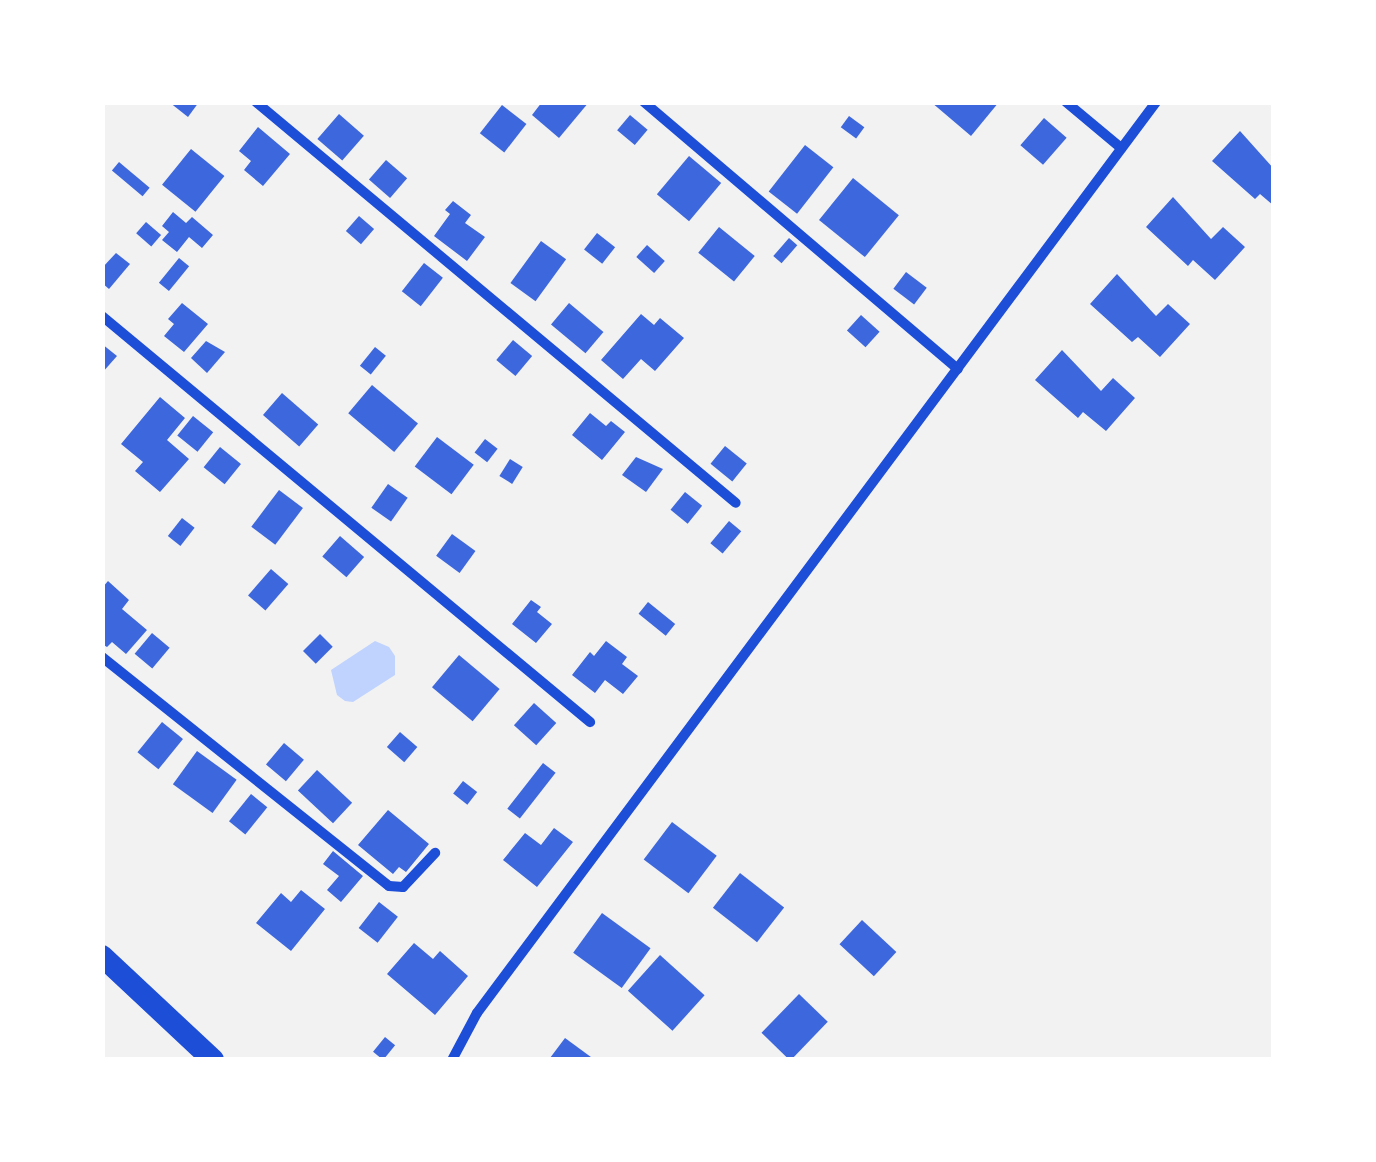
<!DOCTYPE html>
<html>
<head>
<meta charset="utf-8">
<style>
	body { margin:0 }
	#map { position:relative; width:1376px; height:1162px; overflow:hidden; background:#f2f2f2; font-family:"Varela Round",sans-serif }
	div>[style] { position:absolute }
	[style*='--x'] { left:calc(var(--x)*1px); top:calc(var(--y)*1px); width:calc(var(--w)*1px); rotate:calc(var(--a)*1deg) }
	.water>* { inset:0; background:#bfd3fe }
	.building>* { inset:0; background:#3d67dc; transform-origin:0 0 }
	.minor>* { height:10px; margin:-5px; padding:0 5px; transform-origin:5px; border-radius:5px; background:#1d4ed8 }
	.primary>* { height:22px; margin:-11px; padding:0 11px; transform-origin:11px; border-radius:11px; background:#1d4ed8 }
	span { translate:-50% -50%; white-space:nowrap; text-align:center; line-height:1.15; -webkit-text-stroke:10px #fff; paint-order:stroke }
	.frame { position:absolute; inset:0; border:105px solid #fff; pointer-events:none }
</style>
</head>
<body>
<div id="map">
	<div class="water">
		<div style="clip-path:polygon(375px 641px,389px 647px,395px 656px,395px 675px,353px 702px,345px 701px,337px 695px,331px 670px)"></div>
	</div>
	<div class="building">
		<div style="clip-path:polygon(169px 102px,199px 102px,188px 117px)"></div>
		<div style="clip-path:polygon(542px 102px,589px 102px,559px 138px,532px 115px)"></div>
		<div style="clip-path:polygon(931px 102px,999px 102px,971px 136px)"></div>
		<div style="left:502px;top:105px;width:31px;height:36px;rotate:38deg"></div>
		<div style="left:339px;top:114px;width:33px;height:33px;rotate:41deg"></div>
		<div style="left:630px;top:115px;width:23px;height:20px;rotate:40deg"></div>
		<div style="left:849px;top:116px;width:19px;height:14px;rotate:36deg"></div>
		<div style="left:1044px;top:118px;width:30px;height:36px;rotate:41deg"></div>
		<div style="clip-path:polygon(258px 127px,290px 154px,263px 186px,244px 170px,251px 161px,239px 151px)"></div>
		<div style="clip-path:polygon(1240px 131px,1274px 169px,1274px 206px,1260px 194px,1255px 199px,1212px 161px)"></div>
		<div style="left:805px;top:145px;width:36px;height:59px;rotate:38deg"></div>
		<div style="left:191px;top:149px;width:43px;height:46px;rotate:39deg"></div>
		<div style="left:689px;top:156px;width:42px;height:50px;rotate:40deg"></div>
		<div style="left:386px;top:160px;width:28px;height:26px;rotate:41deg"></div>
		<div style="left:119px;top:162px;width:40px;height:11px;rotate:40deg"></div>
		<div style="left:853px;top:178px;width:59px;height:54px;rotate:39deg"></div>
		<div style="clip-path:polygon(1173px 197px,1211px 239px,1223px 227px,1245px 247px,1215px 280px,1193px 260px,1188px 266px,1146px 227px)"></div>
		<div style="clip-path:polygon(453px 201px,471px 215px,465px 223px,485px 237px,467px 261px,434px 236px,450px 214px,445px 210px)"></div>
		<div style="clip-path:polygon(173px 212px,186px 223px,192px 217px,213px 235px,202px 248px,189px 237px,177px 252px,162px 240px,169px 232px,162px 226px)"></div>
		<div style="left:359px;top:216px;width:20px;height:20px;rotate:41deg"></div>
		<div style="left:146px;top:222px;width:20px;height:15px;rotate:41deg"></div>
		<div style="left:719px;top:227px;width:46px;height:33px;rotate:39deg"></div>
		<div style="left:597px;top:233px;width:23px;height:21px;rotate:38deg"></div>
		<div style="left:789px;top:238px;width:11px;height:24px;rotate:41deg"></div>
		<div style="left:541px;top:241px;width:31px;height:52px;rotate:36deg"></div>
		<div style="left:647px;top:245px;width:24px;height:16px;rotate:42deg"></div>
		<div style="clip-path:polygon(116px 253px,130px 264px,109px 289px,102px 283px,102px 268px)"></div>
		<div style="left:179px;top:258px;width:13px;height:32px;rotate:39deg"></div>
		<div style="left:424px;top:263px;width:24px;height:36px;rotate:38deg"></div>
		<div style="left:906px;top:272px;width:26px;height:21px;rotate:37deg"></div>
		<div style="clip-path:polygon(1117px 274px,1156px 316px,1168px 304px,1190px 324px,1160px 357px,1138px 337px,1132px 342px,1090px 304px)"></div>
		<div style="clip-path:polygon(182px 303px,208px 324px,184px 352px,164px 336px,174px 324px,168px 319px)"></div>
		<div style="left:569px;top:303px;width:45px;height:28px;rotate:40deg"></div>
		<div style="clip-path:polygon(641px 314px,654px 325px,660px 318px,684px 338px,655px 371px,641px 359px,623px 379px,601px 360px)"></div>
		<div style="left:861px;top:315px;width:25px;height:21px;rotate:42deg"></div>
		<div style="left:513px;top:340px;width:25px;height:26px;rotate:40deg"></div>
		<div style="clip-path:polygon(206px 341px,225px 352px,207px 373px,191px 358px)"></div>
		<div style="clip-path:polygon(102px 344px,117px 356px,102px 373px)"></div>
		<div style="left:375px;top:347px;width:14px;height:24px;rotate:39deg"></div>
		<div style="clip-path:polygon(1062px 350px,1101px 391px,1113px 378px,1135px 398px,1106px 431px,1083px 412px,1078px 418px,1035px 380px)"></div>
		<div style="left:372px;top:385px;width:60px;height:37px;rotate:40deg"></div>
		<div style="left:282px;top:393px;width:48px;height:29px;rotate:41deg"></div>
		<div style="clip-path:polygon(160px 397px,185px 418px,167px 440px,189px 459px,160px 492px,135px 471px,143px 462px,121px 444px)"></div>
		<div style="clip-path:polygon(590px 413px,606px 426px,611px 421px,625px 432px,602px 460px,572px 435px)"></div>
		<div style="left:193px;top:416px;width:26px;height:25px;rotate:39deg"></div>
		<div style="left:437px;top:437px;width:46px;height:37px;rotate:37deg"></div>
		<div style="left:485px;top:439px;width:16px;height:17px;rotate:38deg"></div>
		<div style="left:725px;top:446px;width:28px;height:23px;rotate:39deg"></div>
		<div style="left:220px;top:447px;width:27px;height:26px;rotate:39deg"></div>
		<div style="clip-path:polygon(636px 457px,663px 469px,646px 492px,622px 475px)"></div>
		<div style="left:510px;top:459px;width:15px;height:20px;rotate:32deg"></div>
		<div style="left:388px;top:484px;width:24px;height:29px;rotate:35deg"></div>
		<div style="left:279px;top:490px;width:30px;height:46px;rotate:37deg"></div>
		<div style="left:685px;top:492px;width:22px;height:23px;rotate:39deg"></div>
		<div style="left:182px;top:518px;width:16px;height:23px;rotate:38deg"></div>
		<div style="left:729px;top:521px;width:16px;height:29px;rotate:40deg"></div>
		<div style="left:452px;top:534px;width:29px;height:27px;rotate:36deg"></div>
		<div style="left:340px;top:536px;width:32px;height:27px;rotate:41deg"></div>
		<div style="left:271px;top:569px;width:23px;height:35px;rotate:41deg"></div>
		<div style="clip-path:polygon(108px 581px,129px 600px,122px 609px,147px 630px,126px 654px,112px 642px,107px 647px,102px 644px,102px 588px)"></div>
		<div style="clip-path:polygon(531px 600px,541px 607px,537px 612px,552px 624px,536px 643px,512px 624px)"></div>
		<div style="left:648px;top:602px;width:35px;height:15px;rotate:39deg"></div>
		<div style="left:152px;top:633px;width:23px;height:27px;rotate:40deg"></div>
		<div style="left:320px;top:634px;width:18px;height:24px;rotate:45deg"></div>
		<div style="clip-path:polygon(606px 641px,627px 657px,622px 664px,638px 676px,623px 694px,605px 680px,595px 693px,572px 675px,590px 652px,594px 656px)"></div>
		<div style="left:459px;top:655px;width:53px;height:42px;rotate:40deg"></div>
		<div style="left:534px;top:703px;width:30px;height:30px;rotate:42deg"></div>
		<div style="left:162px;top:722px;width:27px;height:39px;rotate:39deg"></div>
		<div style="left:400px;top:732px;width:23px;height:20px;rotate:41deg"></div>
		<div style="left:284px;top:743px;width:26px;height:28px;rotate:40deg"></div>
		<div style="left:197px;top:751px;width:49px;height:41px;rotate:36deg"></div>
		<div style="left:543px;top:763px;width:16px;height:58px;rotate:38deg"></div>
		<div style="left:317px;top:770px;width:48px;height:28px;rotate:43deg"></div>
		<div style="left:463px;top:781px;width:18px;height:16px;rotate:38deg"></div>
		<div style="left:251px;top:794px;width:21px;height:35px;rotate:39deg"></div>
		<div style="clip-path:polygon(388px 810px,429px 844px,406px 872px,399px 867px,393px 874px,358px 845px)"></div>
		<div style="left:672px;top:822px;width:56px;height:47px;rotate:37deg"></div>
		<div style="clip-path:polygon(554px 828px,573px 842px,537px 887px,503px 860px,525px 833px,541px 845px)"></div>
		<div style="clip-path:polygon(333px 851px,363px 876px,341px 902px,327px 890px,339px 876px,323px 864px)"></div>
		<div style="left:740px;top:873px;width:56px;height:44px;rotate:38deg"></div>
		<div style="clip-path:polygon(301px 890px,325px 909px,291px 951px,256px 923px,281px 893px,291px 902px)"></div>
		<div style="left:379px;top:902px;width:24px;height:33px;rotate:38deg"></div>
		<div style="left:602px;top:913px;width:60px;height:49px;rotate:36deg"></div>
		<div style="left:862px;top:920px;width:47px;height:33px;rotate:43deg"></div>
		<div style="clip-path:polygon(414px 943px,433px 959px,440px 951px,468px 976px,435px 1015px,387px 974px)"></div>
		<div style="left:660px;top:955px;width:60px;height:48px;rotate:42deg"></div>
		<div style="left:799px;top:994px;width:40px;height:54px;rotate:44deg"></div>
		<div style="left:385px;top:1037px;width:13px;height:19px;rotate:39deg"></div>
		<div style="clip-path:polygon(565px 1038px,595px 1060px,550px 1058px)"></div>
	</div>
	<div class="minor">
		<div style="--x:256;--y:102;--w:625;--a:39.88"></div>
		<div style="--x:644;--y:102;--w:412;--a:40.4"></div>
		<div style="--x:1066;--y:102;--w:72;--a:39.9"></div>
		<div style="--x:102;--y:316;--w:635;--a:39.76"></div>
		<div style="--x:102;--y:657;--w:367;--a:38.6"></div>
		<div style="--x:389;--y:886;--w:14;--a:4"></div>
		<div style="--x:403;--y:887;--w:47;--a:-46.7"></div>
		<div style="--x:452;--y:1060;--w:53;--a:-62"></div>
		<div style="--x:477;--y:1013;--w:1136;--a:-53.3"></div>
	</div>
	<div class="primary">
		<div style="--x:102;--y:956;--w:152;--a:43.1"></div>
	</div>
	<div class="frame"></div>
</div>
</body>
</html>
